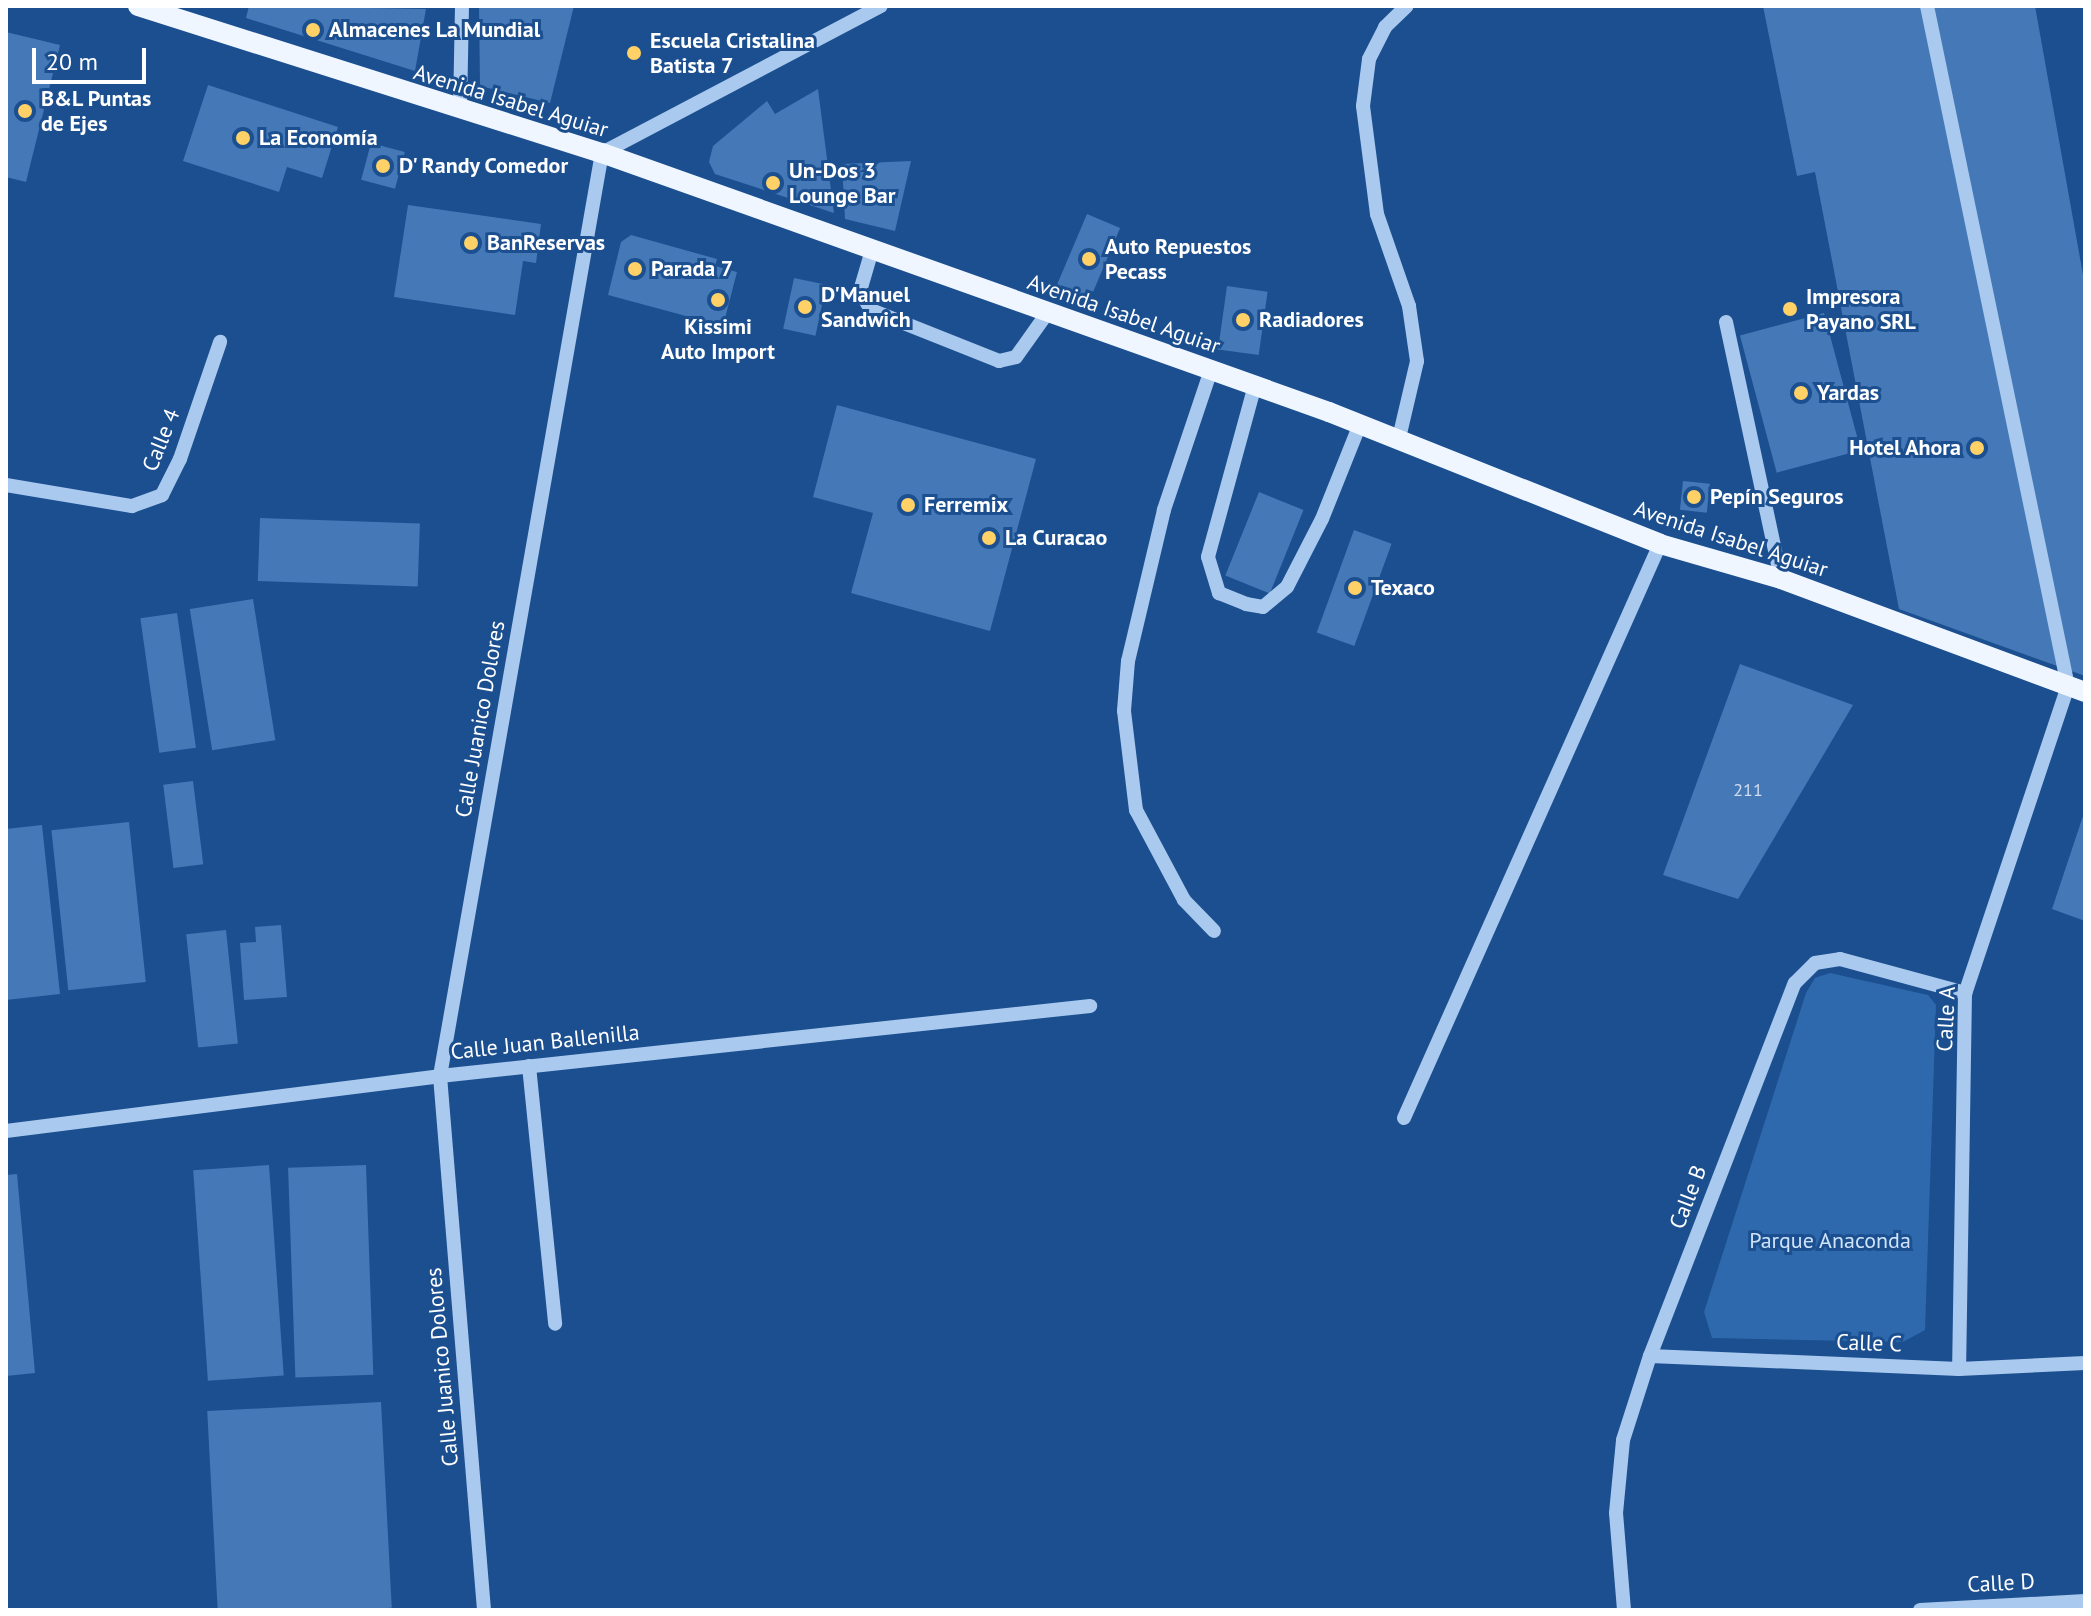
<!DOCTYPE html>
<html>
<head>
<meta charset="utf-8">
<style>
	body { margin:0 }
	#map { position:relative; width:2091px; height:1616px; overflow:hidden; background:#1b4f8f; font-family:"PT Sans",sans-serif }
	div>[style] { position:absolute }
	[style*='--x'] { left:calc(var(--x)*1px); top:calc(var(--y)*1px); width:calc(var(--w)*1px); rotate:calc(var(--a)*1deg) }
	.green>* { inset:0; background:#2e69ad }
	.building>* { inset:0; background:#4478b7; transform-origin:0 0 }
	.minor>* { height:14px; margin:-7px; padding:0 7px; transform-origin:7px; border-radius:7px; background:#a9c9ee }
	.major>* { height:20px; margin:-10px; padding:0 10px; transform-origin:10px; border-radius:10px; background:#f0f6ff }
	.dots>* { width:22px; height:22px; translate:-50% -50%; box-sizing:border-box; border:4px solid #1b4f8f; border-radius:50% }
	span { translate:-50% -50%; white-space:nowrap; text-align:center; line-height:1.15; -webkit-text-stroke:6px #1b4f8f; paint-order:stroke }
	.number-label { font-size:18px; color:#d0dded }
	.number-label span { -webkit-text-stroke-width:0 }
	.poi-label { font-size:22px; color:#fff; font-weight:700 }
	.left { translate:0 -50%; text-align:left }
	.right { translate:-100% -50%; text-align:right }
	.street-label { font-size:22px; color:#fff }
	.park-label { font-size:22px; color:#cfe3fa }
	.frame { position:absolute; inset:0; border:8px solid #fff; pointer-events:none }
	.scale { position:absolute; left:32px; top:48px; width:114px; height:36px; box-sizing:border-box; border:4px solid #fff; border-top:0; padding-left:10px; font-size:24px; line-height:28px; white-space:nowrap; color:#fff; -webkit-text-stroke:6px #1b4f8f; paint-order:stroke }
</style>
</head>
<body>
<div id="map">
	<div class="green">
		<div style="clip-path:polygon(1830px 973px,1928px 995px,1936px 1005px,1925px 1330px,1903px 1342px,1712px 1338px,1704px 1312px,1806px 993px,1815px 978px)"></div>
	</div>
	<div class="building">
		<div style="clip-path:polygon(249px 6px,426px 9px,415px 71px,246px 18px)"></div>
		<div style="clip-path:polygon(479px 6px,574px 6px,550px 103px,480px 86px)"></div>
		<div style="clip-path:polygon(1763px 6px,2035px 6px,2085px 286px,2085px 676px,1899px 609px,1815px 172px,1797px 176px)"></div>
		<div style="clip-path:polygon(6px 32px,60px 45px,26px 182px,6px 177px)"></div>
		<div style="clip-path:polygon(208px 85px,338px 127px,322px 178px,287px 167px,279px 192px,183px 161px)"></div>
		<div style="clip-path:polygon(818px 89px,834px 213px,715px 174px,709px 162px,713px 146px,767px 101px,775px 114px)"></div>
		<div style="left:371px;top:143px;width:35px;height:38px;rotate:15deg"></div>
		<div style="clip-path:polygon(911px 161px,895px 231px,845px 219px,842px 164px)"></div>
		<div style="clip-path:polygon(408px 205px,541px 224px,536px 263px,523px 261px,515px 315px,394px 297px)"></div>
		<div style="left:1087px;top:214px;width:36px;height:80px;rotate:23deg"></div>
		<div style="clip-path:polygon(631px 235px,717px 259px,715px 266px,737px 272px,723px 326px,608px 295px,621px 242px)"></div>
		<div style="left:794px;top:278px;width:33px;height:52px;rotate:12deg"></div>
		<div style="left:1227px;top:286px;width:41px;height:64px;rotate:8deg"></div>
		<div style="left:1824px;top:313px;width:142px;height:87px;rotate:75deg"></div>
		<div style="clip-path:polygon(837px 405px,1036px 459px,990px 631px,851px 593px,873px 513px,813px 497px)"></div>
		<div style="left:1683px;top:481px;width:27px;height:29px;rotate:6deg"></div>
		<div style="left:1259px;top:492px;width:48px;height:90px;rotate:22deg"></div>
		<div style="left:260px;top:518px;width:160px;height:63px;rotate:2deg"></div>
		<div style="left:1354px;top:530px;width:40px;height:109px;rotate:20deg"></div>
		<div style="left:253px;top:599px;width:143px;height:64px;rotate:81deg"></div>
		<div style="left:177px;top:613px;width:136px;height:37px;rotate:82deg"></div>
		<div style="clip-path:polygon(1740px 664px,1853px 705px,1738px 899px,1663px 875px)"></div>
		<div style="left:193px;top:781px;width:84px;height:30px;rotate:83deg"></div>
		<div style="clip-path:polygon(2084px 813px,2085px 813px,2085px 921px,2052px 909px)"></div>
		<div style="left:129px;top:822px;width:161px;height:78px;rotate:84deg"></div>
		<div style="clip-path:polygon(42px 825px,60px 994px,6px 1000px,6px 829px)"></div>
		<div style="clip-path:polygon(281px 925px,287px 997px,244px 1000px,240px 943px,256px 942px,255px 927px)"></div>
		<div style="left:226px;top:930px;width:114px;height:40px;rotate:84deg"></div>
		<div style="left:269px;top:1165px;width:211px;height:76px;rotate:86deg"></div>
		<div style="left:366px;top:1165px;width:210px;height:78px;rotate:88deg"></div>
		<div style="clip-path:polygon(17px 1174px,35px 1373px,6px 1376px,6px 1175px)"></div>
		<div style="left:381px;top:1402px;width:206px;height:174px;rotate:87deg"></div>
	</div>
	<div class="minor">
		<div style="--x:1927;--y:6;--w:694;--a:78.29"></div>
		<div style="--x:2068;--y:686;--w:324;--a:108.5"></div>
		<div style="--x:1965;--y:993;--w:376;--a:90.9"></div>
		<div style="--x:460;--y:110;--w:104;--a:-88.9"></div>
		<div style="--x:872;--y:250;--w:43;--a:106.3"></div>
		<div style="--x:860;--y:291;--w:22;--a:60"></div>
		<div style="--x:871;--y:310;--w:138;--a:21.7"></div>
		<div style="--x:999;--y:361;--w:17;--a:-13"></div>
		<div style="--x:1016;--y:357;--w:55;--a:-54.6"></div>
		<div style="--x:1726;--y:322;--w:263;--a:77.9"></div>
		<div style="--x:1211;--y:370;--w:148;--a:108.6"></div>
		<div style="--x:1164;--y:510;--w:155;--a:103.4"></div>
		<div style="--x:1128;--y:661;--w:50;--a:94.6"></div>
		<div style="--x:1124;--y:711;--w:100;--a:83.1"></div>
		<div style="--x:1136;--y:810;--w:102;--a:61.9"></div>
		<div style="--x:1184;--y:900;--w:43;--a:45.9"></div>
		<div style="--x:1255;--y:385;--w:178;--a:105.3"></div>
		<div style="--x:1208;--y:557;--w:38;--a:73"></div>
		<div style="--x:1219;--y:593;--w:29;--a:22"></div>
		<div style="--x:1246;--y:604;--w:17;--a:10"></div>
		<div style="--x:1263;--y:607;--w:31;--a:-40"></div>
		<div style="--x:1287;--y:587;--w:76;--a:-62.8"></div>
		<div style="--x:1322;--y:519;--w:102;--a:-68.2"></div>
		<div style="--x:1399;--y:438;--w:79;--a:-76.8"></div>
		<div style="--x:1417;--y:361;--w:56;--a:-98.3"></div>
		<div style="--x:1409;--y:306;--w:97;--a:-109.2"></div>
		<div style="--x:1377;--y:214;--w:109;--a:-97.4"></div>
		<div style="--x:1363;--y:106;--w:47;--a:-82.7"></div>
		<div style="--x:1369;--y:59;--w:36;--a:-63"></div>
		<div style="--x:1385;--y:27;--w:30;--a:-44"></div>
		<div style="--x:6;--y:485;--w:128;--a:9.5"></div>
		<div style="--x:132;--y:506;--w:32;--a:-20"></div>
		<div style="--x:162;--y:495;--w:40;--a:-63.4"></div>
		<div style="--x:180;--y:459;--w:124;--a:-71.1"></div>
		<div style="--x:529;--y:1066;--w:259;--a:84.2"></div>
		<div style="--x:1404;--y:1118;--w:628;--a:-65.96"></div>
		<div style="--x:6;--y:1131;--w:437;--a:-7.2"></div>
		<div style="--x:440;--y:1076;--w:654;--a:-6.15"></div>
		<div style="--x:1650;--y:1356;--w:309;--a:2.4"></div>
		<div style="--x:1959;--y:1369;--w:126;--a:-2.7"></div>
		<div style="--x:484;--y:1610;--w:536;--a:-94.71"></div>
		<div style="--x:440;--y:1076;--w:937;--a:-80.05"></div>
		<div style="--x:602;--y:153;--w:315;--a:-27.8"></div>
		<div style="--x:1624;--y:1610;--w:97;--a:-94.7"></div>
		<div style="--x:1616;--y:1513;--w:73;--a:-84.5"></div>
		<div style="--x:1623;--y:1440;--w:88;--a:-72.2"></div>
		<div style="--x:1650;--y:1356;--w:400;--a:-68.8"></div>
		<div style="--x:1795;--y:983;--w:28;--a:-45"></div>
		<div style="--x:1815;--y:963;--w:25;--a:-9"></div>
		<div style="--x:1840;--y:959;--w:130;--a:15.2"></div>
		<div style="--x:1920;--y:1610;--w:165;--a:-3.1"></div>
	</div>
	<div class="major">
		<div style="--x:138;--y:6;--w:487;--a:17.6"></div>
		<div style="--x:602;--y:153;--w:772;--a:19.61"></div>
		<div style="--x:1329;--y:412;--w:356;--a:21.7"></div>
		<div style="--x:1660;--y:544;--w:126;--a:16.1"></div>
		<div style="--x:1781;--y:579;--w:324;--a:20.4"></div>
	</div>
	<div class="dots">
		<div style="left:313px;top:30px;background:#ffd166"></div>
		<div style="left:634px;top:53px;background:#ffd166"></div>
		<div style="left:25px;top:111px;background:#ffd166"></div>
		<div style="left:243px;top:138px;background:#ffd166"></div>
		<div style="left:383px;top:166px;background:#ffd166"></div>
		<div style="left:773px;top:183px;background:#ffd166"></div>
		<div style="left:471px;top:243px;background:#ffd166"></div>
		<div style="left:1089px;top:259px;background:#ffd166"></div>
		<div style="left:635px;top:269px;background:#ffd166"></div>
		<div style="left:718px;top:300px;background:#ffd166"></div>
		<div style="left:805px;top:307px;background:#ffd166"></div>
		<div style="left:1790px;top:309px;background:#ffd166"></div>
		<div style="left:1243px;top:320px;background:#ffd166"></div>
		<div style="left:1801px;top:393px;background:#ffd166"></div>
		<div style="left:1977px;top:448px;background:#ffd166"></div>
		<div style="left:1694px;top:497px;background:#ffd166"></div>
		<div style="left:908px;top:505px;background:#ffd166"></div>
		<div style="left:989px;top:538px;background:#ffd166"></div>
		<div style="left:1355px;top:588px;background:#ffd166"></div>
	</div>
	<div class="number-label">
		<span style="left:1748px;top:790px">211</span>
	</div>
	<div class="poi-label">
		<span class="left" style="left:329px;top:30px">Almacenes La Mundial</span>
		<span class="left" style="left:650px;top:53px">Escuela Cristalina<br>Batista 7</span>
		<span class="left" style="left:41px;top:111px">B&amp;L Puntas<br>de Ejes</span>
		<span class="left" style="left:259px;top:138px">La Economía</span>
		<span class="left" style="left:399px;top:166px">D' Randy Comedor</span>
		<span class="left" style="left:789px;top:183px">Un-Dos 3<br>Lounge Bar</span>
		<span class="left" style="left:487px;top:243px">BanReservas</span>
		<span class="left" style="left:1105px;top:259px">Auto Repuestos<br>Pecass</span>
		<span class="left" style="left:651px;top:269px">Parada 7</span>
		<span class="left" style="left:821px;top:307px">D'Manuel<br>Sandwich</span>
		<span class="left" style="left:1806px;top:309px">Impresora<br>Payano SRL</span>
		<span class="left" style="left:1259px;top:320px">Radiadores</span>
		<span style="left:718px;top:339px">Kissimi<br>Auto Import</span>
		<span class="left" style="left:1817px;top:393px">Yardas</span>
		<span class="right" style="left:1961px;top:448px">Hotel Ahora</span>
		<span class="left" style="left:1710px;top:497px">Pepín Seguros</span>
		<span class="left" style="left:924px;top:505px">Ferremix</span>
		<span class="left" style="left:1005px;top:538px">La Curacao</span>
		<span class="left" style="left:1371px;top:588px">Texaco</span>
	</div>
	<div class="street-label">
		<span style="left:511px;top:101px;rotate:17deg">Avenida Isabel Aguiar</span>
		<span style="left:1124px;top:314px;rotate:19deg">Avenida Isabel Aguiar</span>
		<span style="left:161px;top:440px;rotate:-68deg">Calle 4</span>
		<span style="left:1731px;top:539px;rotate:18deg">Avenida Isabel Aguiar</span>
		<span style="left:480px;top:719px;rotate:-80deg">Calle Juanico Dolores</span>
		<span style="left:1946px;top:1019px;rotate:-87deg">Calle A</span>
		<span style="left:545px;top:1042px;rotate:-6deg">Calle Juan Ballenilla</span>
		<span style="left:1688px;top:1197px;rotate:-69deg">Calle B</span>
		<span style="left:1869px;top:1343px;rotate:2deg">Calle C</span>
		<span style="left:442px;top:1367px;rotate:-95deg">Calle Juanico Dolores</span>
		<span style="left:2001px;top:1583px;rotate:-3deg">Calle D</span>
	</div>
	<div class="park-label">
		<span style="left:1830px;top:1241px">Parque Anaconda</span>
	</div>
	<div class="frame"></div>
	<div class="scale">20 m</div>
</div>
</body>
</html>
